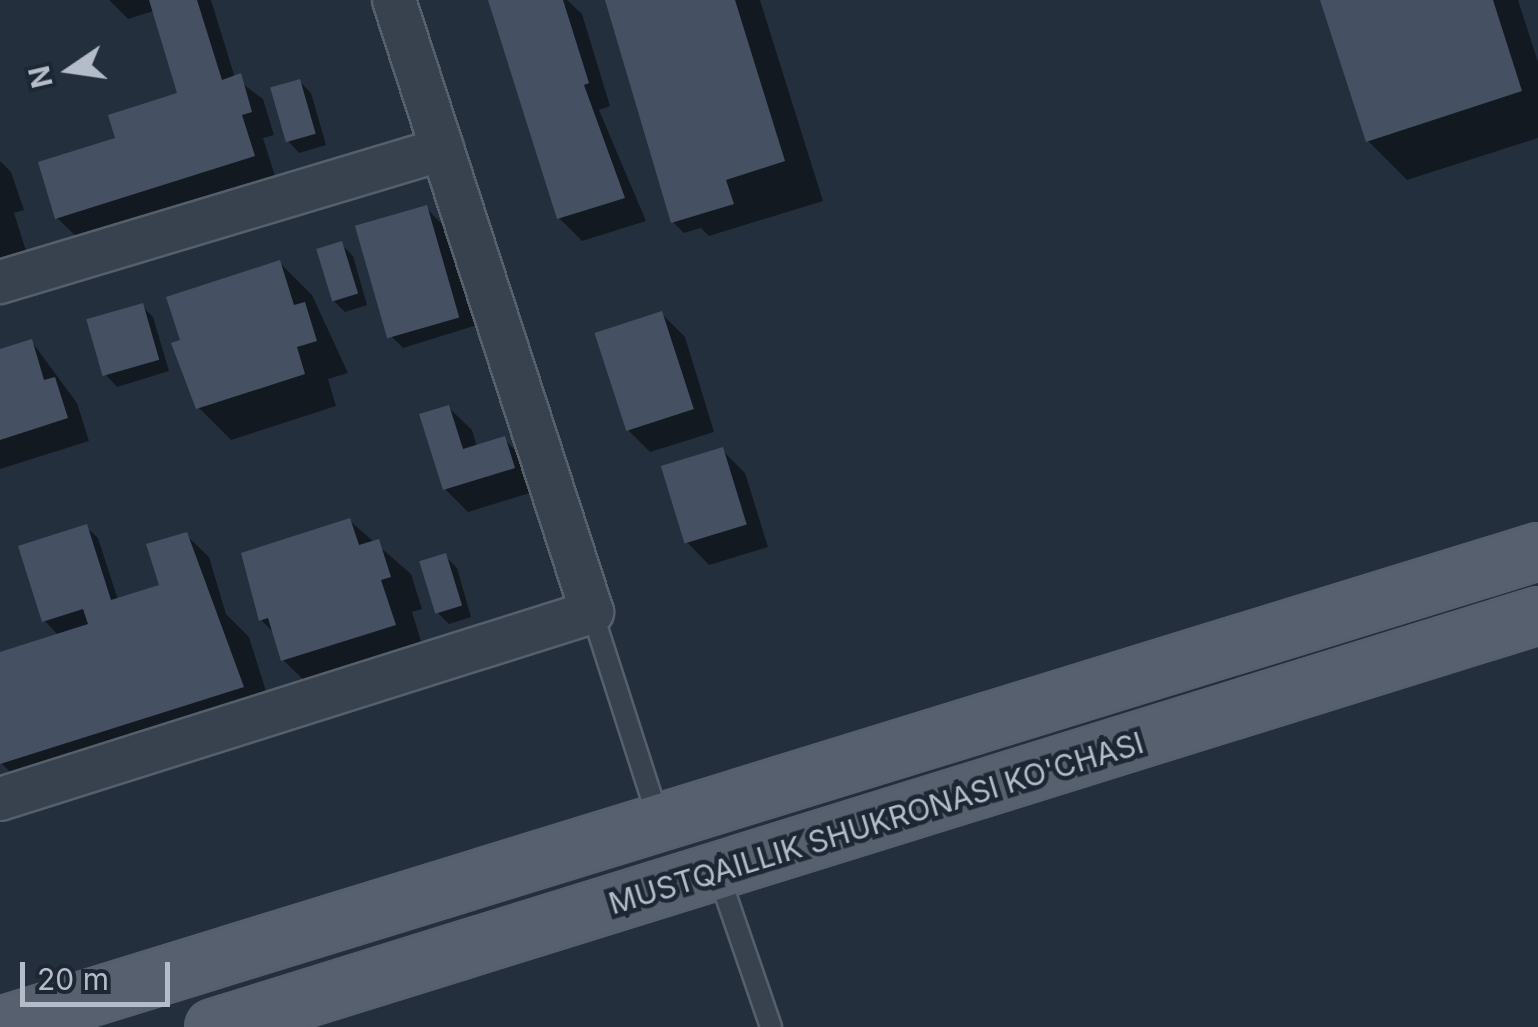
<!DOCTYPE html>
<html>
<head>
<meta charset="utf-8">
<style>
	body { margin:0 }
	#map { position:relative; width:1538px; height:1027px; overflow:hidden; background:#242f3e; font-family:Inter,sans-serif }
	div>[style] { position:absolute }
	[style*='--x'] { left:calc(var(--x)*1px); top:calc(var(--y)*1px); width:calc(var(--w)*1px); rotate:calc(var(--a)*1deg) }
	.shadow>* { inset:0; background:#0007 }
	.building>* { inset:0; background:#455162; transform-origin:0 0 }
	.roads { filter:drop-shadow(2px 0 #565f6c) drop-shadow(-2px 0 #565f6c) drop-shadow(0 2px #565f6c) drop-shadow(0 -2px #565f6c) }
	.service>* { height:20px; margin:-10px; padding:0 10px; transform-origin:10px; border-radius:10px; background:#38414e }
	.minor>* { height:42px; margin:-21px; padding:0 21px; transform-origin:21px; border-radius:21px; background:#38414e }
	.primary>* { height:55px; margin:-27.5px; padding:0 27.5px; transform-origin:27.5px; border-radius:27.5px; background:#56606e }
	span { translate:-50% -50%; white-space:nowrap; text-align:center; line-height:1.15; -webkit-text-stroke:9px #1d2633; paint-order:stroke }
	.street-label { font-size:30px; color:#b4bcc9 }
	.north { position:absolute; left:20px; top:20px; width:100px; height:100px; -webkit-text-stroke:8px #1d2633; paint-order:stroke; rotate:257deg; font-size:28px; font-weight:700; line-height:40px; text-align:center; color:#b4bcc9 }
	.north::after { content:''; display:block; margin:auto; width:35px; height:45px; background:#b4bcc9; clip-path:polygon(50% 0,100% 100%,50% 72%,0 100%) }
	.scale { position:absolute; left:20px; top:962px; width:150px; height:45px; box-sizing:border-box; border:5px solid #b4bcc9; border-top:0; padding-left:12px; font-size:30px; line-height:35px; white-space:nowrap; color:#b4bcc9; -webkit-text-stroke:8px #1d2633; paint-order:stroke }
</style>
</head>
<body>
<div id="map">
	<div class="shadow">
		<div style="clip-path:polygon(109px 0,211px 0,235px 78px,263px 99px,274px 135px,263px 138px,276px 179px,80px 240px,57px 218px,118px 140px,181px 95px,154px 11px,128px 19px)"></div>
		<div style="clip-path:polygon(490px 0,567px 0,582px 14px,610px 106px,599px 110px,646px 221px,582px 241px,559px 218px)"></div>
		<div style="clip-path:polygon(608px 0,760px 0,823px 201px,709px 236px,701px 228px,684px 233px,673px 222px)"></div>
		<div style="clip-path:polygon(1323px 0,1518px 0,1538px 62px,1538px 138px,1407px 180px,1368px 141px)"></div>
		<div style="clip-path:polygon(300px 82px,311px 93px,326px 145px,299px 153px,288px 141px)"></div>
		<div style="clip-path:polygon(0 161px,11px 172px,24px 210px,14px 213px,27px 254px,0 262px)"></div>
		<div style="clip-path:polygon(426px 208px,449px 231px,477px 325px,403px 348px,392px 337px)"></div>
		<div style="clip-path:polygon(341px 244px,353px 256px,367px 305px,345px 312px,333px 300px)"></div>
		<div style="clip-path:polygon(280px 263px,312px 295px,348px 373px,328px 379px,336px 406px,231px 440px,198px 407px)"></div>
		<div style="clip-path:polygon(142px 306px,153px 317px,169px 371px,117px 387px,106px 375px)"></div>
		<div style="clip-path:polygon(662px 314px,685px 337px,714px 432px,650px 452px,627px 429px)"></div>
		<div style="clip-path:polygon(32px 342px,77px 403px,89px 441px,0 469px,0 352px)"></div>
		<div style="clip-path:polygon(449px 408px,472px 430px,477px 447px,504px 439px,527px 462px,536px 491px,468px 512px,445px 489px)"></div>
		<div style="clip-path:polygon(722px 450px,745px 473px,768px 547px,709px 565px,687px 542px)"></div>
		<div style="clip-path:polygon(350px 521px,411px 574px,422px 609px,412px 612px,426px 657px,316px 692px,283px 660px,275px 634px,261px 620px)"></div>
		<div style="clip-path:polygon(86px 527px,98px 538px,118px 600px,162px 587px,186px 535px,209px 557px,226px 614px,249px 637px,275px 720px,24px 786px,1px 763px,0 654px,59px 636px,44px 620px)"></div>
		<div style="clip-path:polygon(445px 556px,457px 568px,471px 617px,449px 624px,437px 612px)"></div>
	</div>
	<div class="building">
		<div style="clip-path:polygon(149px 0,197px 0,222px 80px,241px 73px,252px 112px,242px 115px,255px 156px,55px 219px,38px 162px,115px 138px,108px 115px,177px 93px)"></div>
		<div style="clip-path:polygon(488px 0,563px 0,589px 83px,584px 85px,625px 198px,557px 219px)"></div>
		<div style="clip-path:polygon(605px 0,735px 0,785px 161px,726px 180px,734px 204px,671px 223px)"></div>
		<div style="clip-path:polygon(1320px 0,1493px 0,1522px 91px,1366px 142px)"></div>
		<div style="left:300px;top:79px;width:57px;height:31px;rotate:74deg"></div>
		<div style="left:427px;top:205px;width:117px;height:75px;rotate:74deg"></div>
		<div style="left:342px;top:241px;width:55px;height:27px;rotate:73deg"></div>
		<div style="clip-path:polygon(280px 260px,294px 305px,305px 302px,317px 341px,297px 347px,305px 374px,196px 409px,171px 343px,180px 340px,166px 297px)"></div>
		<div style="left:143px;top:303px;width:59px;height:59px;rotate:74deg"></div>
		<div style="left:662px;top:311px;width:103px;height:71px;rotate:72deg"></div>
		<div style="clip-path:polygon(32px 339px,44px 380px,55px 377px,68px 418px,0 440px,0 349px)"></div>
		<div style="clip-path:polygon(449px 405px,463px 449px,505px 436px,515px 468px,443px 490px,419px 414px)"></div>
		<div style="left:723px;top:447px;width:81px;height:65px;rotate:73deg"></div>
		<div style="clip-path:polygon(350px 518px,359px 545px,379px 539px,391px 577px,381px 580px,396px 625px,281px 661px,268px 618px,259px 621px,241px 553px)"></div>
		<div style="clip-path:polygon(87px 524px,111px 600px,159px 585px,146px 544px,187px 532px,244px 687px,0 764px,0 652px,88px 624px,83px 609px,42px 622px,18px 546px)"></div>
		<div style="left:446px;top:553px;width:55px;height:28px;rotate:73deg"></div>
	</div>
	<div class="roads">
		<div class="service">
			<div style="--x:592;--y:612;--w:219;--a:72.2"></div>
			<div style="--x:718;--y:873;--w:163;--a:71"></div>
		</div>
		<div class="minor">
			<div style="--x:0;--y:282;--w:462;--a:-16.7"></div>
			<div style="--x:0;--y:799;--w:621;--a:-17.53"></div>
			<div style="--x:592;--y:612;--w:643;--a:-107.93"></div>
		</div>
		<div class="primary">
			<div style="--x:0;--y:1025;--w:1609;--a:-17.13"></div>
			<div style="--x:213;--y:1027;--w:1388;--a:-17.27"></div>
		</div>
	</div>
	<div class="street-label">
		<span style="left:876px;top:823px;rotate:-17deg">MUSTQAILLIK SHUKRONASI KO'CHASI</span>
	</div>
	<div class="north">N</div>
	<div class="scale">20 m</div>
</div>
</body>
</html>
